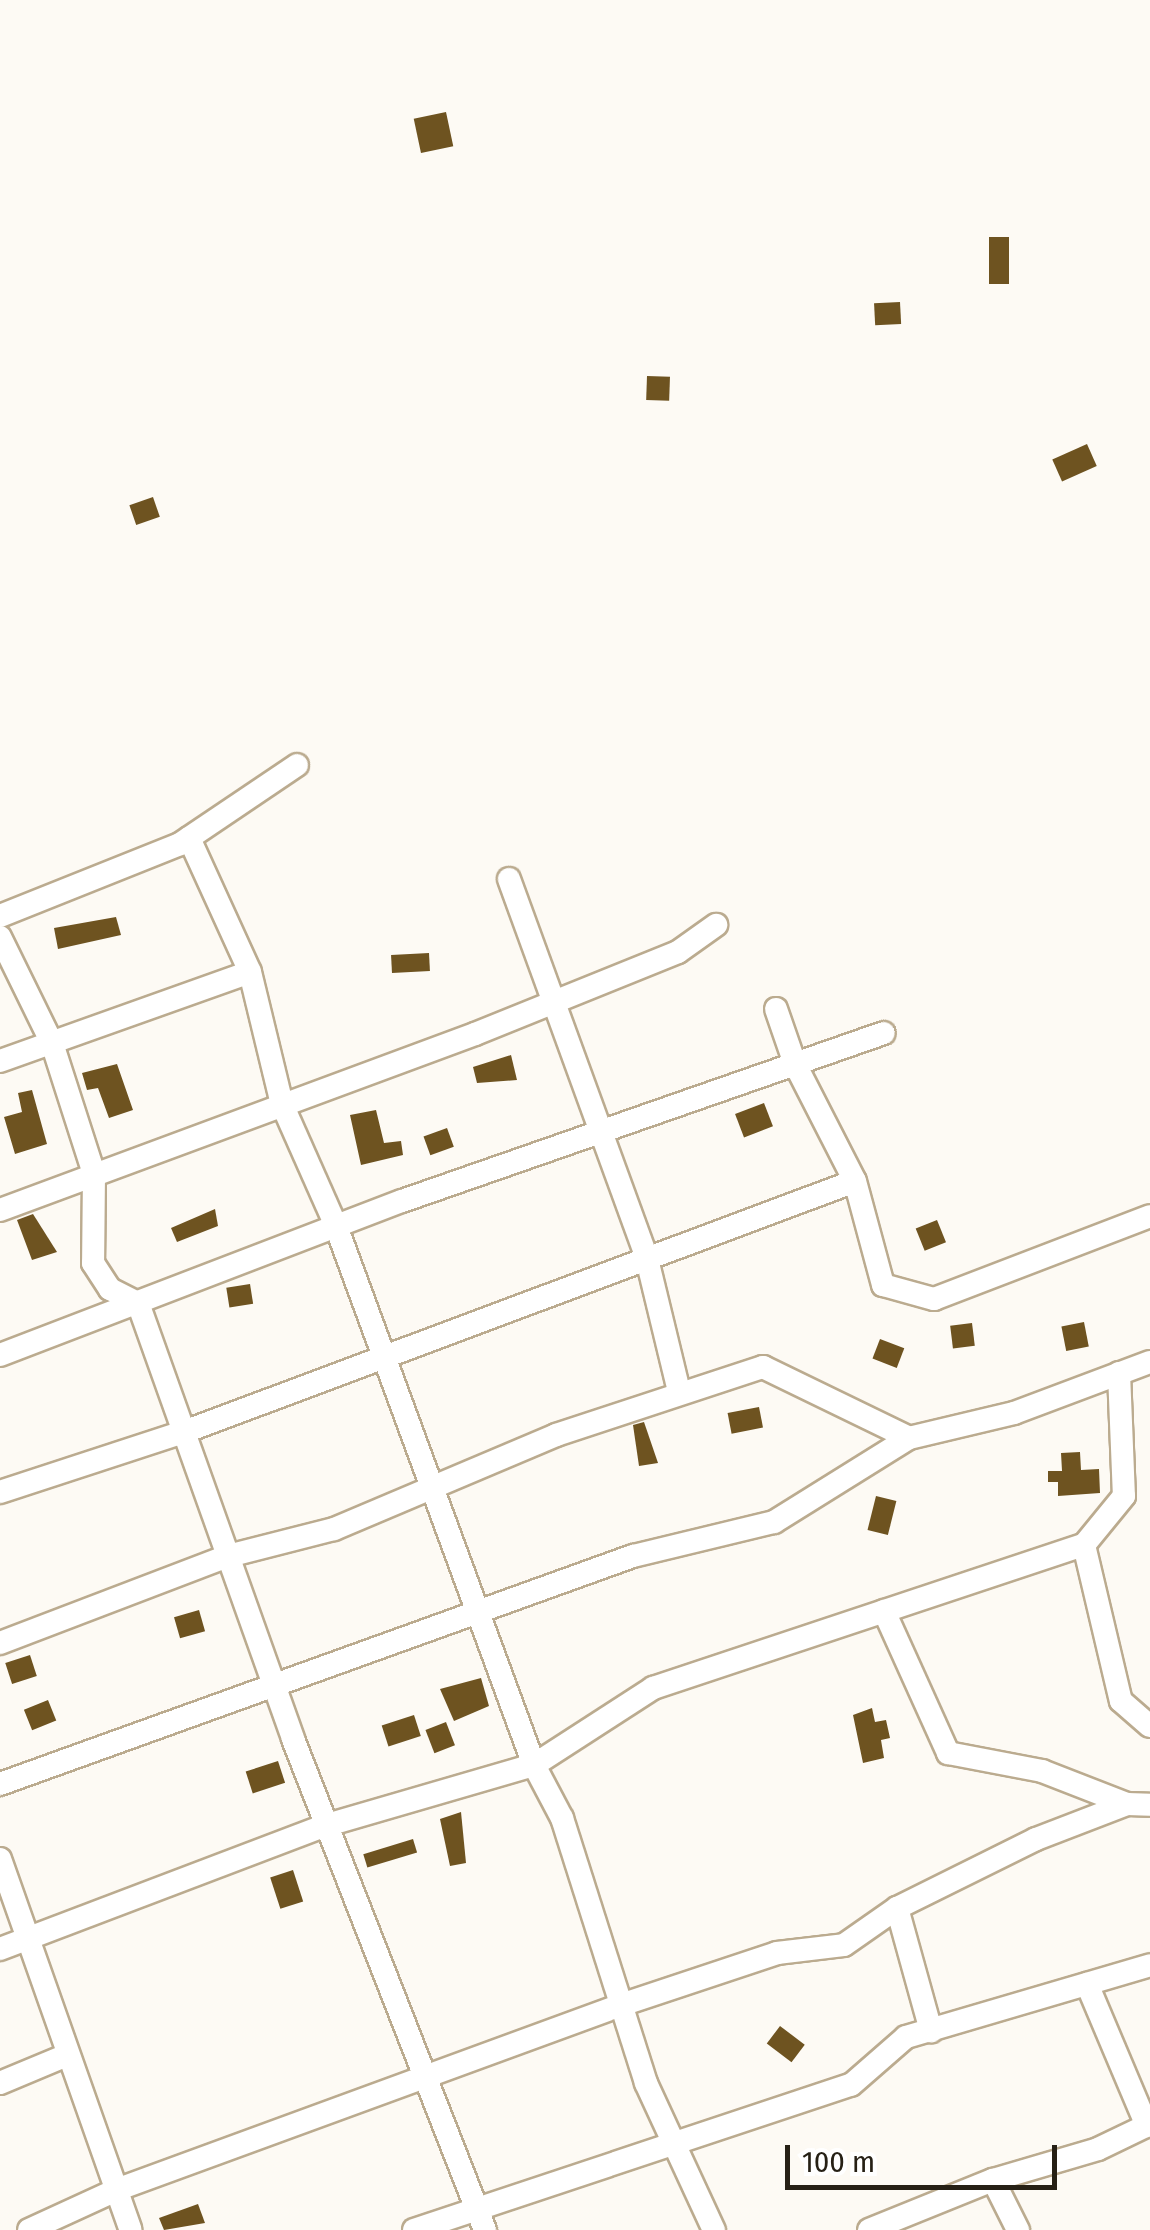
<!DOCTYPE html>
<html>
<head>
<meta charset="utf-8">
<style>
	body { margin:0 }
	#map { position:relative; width:1150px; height:2230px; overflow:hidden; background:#fdfaf4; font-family:"Fira Sans Condensed",sans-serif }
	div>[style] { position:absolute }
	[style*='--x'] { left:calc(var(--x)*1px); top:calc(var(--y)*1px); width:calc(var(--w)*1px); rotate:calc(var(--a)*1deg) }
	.building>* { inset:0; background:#6e5320; transform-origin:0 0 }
	.roads { filter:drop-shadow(2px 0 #bbab8f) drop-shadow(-2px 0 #bbab8f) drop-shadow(0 2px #bbab8f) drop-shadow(0 -2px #bbab8f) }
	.minor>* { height:22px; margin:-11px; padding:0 11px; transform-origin:11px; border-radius:11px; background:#fff }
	span { translate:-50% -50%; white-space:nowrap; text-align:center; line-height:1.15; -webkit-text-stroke:10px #fff; paint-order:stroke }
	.scale { position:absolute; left:785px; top:2145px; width:272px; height:45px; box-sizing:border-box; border:5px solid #262015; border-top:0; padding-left:12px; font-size:30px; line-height:35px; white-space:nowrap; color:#262015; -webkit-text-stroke:8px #fff; paint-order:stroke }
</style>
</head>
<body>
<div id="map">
	<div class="building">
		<div style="left:446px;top:112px;width:35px;height:33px;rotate:78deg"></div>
		<div style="left:989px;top:237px;width:20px;height:47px"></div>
		<div style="left:900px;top:302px;width:22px;height:26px;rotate:87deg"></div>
		<div style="left:647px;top:376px;width:23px;height:24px;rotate:2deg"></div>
		<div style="left:1087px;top:444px;width:24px;height:38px;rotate:66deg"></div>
		<div style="left:153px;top:497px;width:21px;height:25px;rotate:71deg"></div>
		<div style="clip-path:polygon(116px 917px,121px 935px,58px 949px,54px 928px)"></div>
		<div style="left:429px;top:953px;width:18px;height:38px;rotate:87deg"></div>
		<div style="clip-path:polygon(511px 1055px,517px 1080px,477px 1083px,473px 1067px)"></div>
		<div style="clip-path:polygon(117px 1064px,133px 1110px,109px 1118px,98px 1088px,87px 1090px,82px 1073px)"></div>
		<div style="clip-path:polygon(32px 1090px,47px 1144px,15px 1154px,4px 1117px,22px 1112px,18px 1093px)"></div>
		<div style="left:764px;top:1103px;width:25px;height:31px;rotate:69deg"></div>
		<div style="clip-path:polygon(376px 1110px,384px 1143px,401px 1141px,403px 1155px,361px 1165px,350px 1115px)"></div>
		<div style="left:447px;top:1128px;width:20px;height:25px;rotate:70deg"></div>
		<div style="clip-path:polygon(215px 1209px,218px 1226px,177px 1242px,171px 1228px)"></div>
		<div style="clip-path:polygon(33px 1214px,57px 1252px,32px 1260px,17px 1220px)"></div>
		<div style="left:937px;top:1220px;width:24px;height:23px;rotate:68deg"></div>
		<div style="left:250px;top:1284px;width:20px;height:24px;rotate:81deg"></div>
		<div style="left:1084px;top:1322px;width:25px;height:23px;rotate:79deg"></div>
		<div style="left:972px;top:1323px;width:23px;height:22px;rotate:83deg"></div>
		<div style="left:880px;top:1339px;width:26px;height:21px;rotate:21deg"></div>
		<div style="left:759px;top:1407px;width:21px;height:32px;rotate:79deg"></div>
		<div style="clip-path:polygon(644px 1422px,658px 1463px,639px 1466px,633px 1425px)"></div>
		<div style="clip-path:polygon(1080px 1452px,1081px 1470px,1099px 1469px,1100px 1493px,1058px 1496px,1058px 1482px,1048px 1482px,1048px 1471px,1062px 1471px,1061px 1453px)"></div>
		<div style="left:876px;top:1496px;width:21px;height:35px;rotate:14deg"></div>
		<div style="left:199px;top:1610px;width:22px;height:26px;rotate:74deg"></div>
		<div style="left:30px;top:1655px;width:22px;height:26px;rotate:72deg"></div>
		<div style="clip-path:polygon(481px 1678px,489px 1706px,454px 1721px,440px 1689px)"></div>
		<div style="left:48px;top:1700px;width:22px;height:26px;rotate:68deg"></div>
		<div style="clip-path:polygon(872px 1708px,875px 1722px,886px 1720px,890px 1738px,881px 1740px,884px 1758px,863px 1763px,853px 1715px)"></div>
		<div style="left:414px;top:1715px;width:22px;height:34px;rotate:72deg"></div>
		<div style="left:446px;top:1722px;width:25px;height:22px;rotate:69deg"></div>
		<div style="left:278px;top:1761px;width:23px;height:34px;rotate:72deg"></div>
		<div style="clip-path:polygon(461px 1812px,466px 1863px,450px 1866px,440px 1819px)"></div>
		<div style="left:413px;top:1839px;width:14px;height:52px;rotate:73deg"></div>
		<div style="left:293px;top:1870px;width:33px;height:24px;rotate:72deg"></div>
		<div style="left:780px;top:2026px;width:31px;height:22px;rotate:37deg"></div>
		<div style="clip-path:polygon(198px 2204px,205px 2223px,164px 2230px,159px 2218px)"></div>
	</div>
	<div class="roads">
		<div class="minor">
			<div style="--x:189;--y:838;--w:147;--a:65.5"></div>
			<div style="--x:250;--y:972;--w:136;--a:76.4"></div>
			<div style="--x:282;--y:1104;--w:133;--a:66.1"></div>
			<div style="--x:336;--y:1226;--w:574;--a:69.83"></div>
			<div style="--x:534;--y:1765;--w:60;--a:62.2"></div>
			<div style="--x:562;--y:1818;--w:278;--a:72.4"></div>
			<div style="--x:646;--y:2083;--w:162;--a:65.2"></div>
			<div style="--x:509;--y:879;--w:404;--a:70"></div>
			<div style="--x:647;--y:1259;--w:136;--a:76.4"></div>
			<div style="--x:0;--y:916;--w:194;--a:-21.8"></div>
			<div style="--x:180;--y:844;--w:141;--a:-34"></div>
			<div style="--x:0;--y:937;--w:118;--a:63.9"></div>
			<div style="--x:52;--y:1043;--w:138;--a:72.2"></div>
			<div style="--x:94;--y:1174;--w:89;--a:90.6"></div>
			<div style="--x:93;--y:1263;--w:31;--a:57"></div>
			<div style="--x:110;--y:1289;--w:31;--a:27"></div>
			<div style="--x:138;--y:1303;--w:463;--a:70.4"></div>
			<div style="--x:293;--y:1739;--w:527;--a:68.64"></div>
			<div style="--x:776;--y:1009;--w:58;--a:70.9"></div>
			<div style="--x:795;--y:1064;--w:131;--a:62.9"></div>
			<div style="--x:855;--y:1181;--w:108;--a:74.9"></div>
			<div style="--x:883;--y:1285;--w:53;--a:15.4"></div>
			<div style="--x:934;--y:1299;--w:231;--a:-21"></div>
			<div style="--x:0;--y:1061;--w:265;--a:-19.6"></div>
			<div style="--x:0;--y:1210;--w:507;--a:-20.33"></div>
			<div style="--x:475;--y:1034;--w:219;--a:-22"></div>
			<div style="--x:678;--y:952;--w:47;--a:-35.4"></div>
			<div style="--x:0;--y:1355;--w:430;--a:-21"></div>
			<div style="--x:402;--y:1201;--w:510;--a:-19.22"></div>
			<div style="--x:1119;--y:1373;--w:123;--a:87.7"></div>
			<div style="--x:1124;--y:1496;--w:63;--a:129.2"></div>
			<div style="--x:1084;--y:1545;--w:160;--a:76.7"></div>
			<div style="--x:1121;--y:1701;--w:38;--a:41"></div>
			<div style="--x:0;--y:1492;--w:194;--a:-18.1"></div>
			<div style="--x:184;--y:1432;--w:716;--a:-20.51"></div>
			<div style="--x:884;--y:1611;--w:156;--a:65.7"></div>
			<div style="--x:948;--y:1753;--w:96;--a:10.8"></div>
			<div style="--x:1042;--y:1771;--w:91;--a:21.2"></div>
			<div style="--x:1127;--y:1804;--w:23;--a:2"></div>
			<div style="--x:0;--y:1643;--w:244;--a:-20.9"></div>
			<div style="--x:228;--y:1556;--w:109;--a:-14.3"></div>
			<div style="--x:334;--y:1529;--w:241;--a:-22.9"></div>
			<div style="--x:556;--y:1435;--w:218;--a:-18.2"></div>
			<div style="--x:763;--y:1367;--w:162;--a:25.9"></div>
			<div style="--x:0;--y:1784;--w:673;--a:-19.81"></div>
			<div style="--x:633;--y:1556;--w:145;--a:-13.6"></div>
			<div style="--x:774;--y:1522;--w:159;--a:-31.9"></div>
			<div style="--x:909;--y:1438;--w:108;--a:-13.4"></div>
			<div style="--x:1014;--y:1413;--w:145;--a:-20.6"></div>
			<div style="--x:0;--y:1859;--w:393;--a:70.6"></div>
			<div style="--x:897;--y:1908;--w:128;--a:74.5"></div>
			<div style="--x:0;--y:1949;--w:350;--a:-20.8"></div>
			<div style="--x:327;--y:1825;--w:216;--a:-16.2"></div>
			<div style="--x:534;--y:1765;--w:142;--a:-32.9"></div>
			<div style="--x:653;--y:1688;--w:454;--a:-18.4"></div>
			<div style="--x:1087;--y:1984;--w:154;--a:67.1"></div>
			<div style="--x:0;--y:2083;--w:73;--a:-22.7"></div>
			<div style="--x:993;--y:2180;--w:56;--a:63.4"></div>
			<div style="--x:29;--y:2230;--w:96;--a:-24.7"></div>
			<div style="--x:116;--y:2190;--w:538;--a:-20.12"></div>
			<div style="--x:621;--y:2005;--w:164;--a:-18.4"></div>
			<div style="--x:777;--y:1953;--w:67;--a:-6.8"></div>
			<div style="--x:844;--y:1945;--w:65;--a:-34.9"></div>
			<div style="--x:897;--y:1908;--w:155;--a:-26.4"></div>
			<div style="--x:1036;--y:1839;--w:97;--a:-21"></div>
			<div style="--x:414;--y:2230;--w:460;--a:-18.4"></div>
			<div style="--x:851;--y:2085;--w:73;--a:-41.1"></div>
			<div style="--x:906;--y:2037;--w:254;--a:-16.4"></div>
			<div style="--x:869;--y:2230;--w:134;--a:-22"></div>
			<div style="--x:993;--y:2180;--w:109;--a:-16.4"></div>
			<div style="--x:1098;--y:2149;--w:58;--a:-25.7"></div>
		</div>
	</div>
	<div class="scale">100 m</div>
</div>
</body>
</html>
